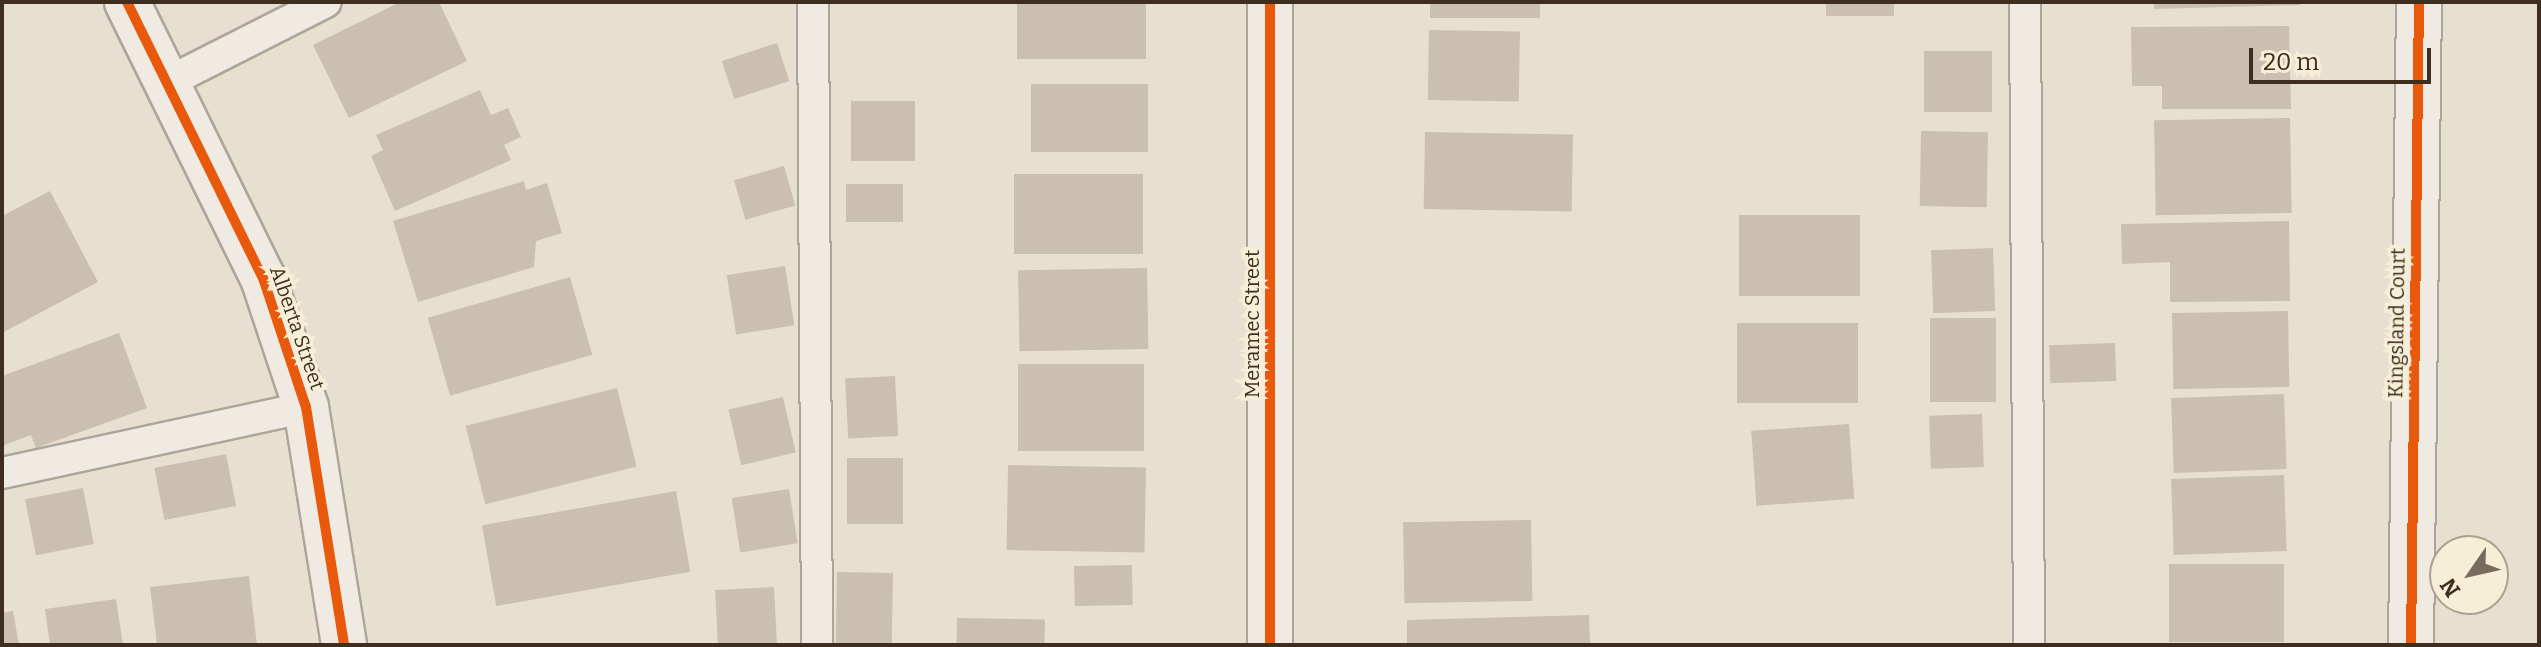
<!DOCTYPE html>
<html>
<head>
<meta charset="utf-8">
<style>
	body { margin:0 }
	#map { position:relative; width:2541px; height:647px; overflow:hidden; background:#e7e0d1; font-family:Bitter,serif }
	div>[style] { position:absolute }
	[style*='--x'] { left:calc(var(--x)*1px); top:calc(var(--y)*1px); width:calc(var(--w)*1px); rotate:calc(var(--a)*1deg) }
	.building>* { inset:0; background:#cbbfb2; transform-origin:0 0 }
	.roads { filter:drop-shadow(2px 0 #ada599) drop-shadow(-2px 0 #ada599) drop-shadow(0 2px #ada599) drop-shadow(0 -2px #ada599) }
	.lane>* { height:30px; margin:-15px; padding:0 15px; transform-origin:15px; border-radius:15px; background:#efebe3 }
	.street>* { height:44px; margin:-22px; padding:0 22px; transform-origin:22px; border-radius:22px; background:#efebe3 }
	.secondary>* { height:44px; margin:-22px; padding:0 22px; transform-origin:22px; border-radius:22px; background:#efebe3 }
	.cycleway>* { height:10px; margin:-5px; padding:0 5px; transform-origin:5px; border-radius:5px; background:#e8590c }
	span { translate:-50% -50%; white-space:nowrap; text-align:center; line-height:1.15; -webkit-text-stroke:7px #f7eed8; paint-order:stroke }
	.street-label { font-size:20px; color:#3d2e20 }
	.frame { position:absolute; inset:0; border:4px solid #3d2e20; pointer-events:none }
	.north { position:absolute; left:2429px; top:535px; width:80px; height:80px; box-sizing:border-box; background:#f7eed8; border:2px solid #ada18e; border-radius:50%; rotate:236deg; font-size:22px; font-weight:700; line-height:32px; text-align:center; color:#3d2e20 }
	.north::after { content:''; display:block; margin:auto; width:28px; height:36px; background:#786c5e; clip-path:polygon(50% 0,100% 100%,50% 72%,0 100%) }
	.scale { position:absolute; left:2249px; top:48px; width:182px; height:36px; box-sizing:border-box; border:4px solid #3d2e20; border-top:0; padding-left:10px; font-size:24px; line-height:28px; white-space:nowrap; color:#3d2e20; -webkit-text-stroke:6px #f7eed8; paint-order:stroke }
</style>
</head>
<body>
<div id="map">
	<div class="building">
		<div style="clip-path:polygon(400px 2px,439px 2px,467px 61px,349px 118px,313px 45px)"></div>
		<div style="left:1017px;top:2px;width:129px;height:57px"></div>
		<div style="left:1430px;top:2px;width:110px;height:16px"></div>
		<div style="left:1826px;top:2px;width:68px;height:14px"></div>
		<div style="clip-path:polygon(2154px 2px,2301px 2px,2301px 5px,2154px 9px)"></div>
		<div style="clip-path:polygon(2289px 26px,2291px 109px,2162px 109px,2162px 86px,2132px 86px,2131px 27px)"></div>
		<div style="left:1429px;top:30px;width:91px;height:70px;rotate:1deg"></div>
		<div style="left:777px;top:43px;width:40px;height:58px;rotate:72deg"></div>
		<div style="left:1924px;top:51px;width:68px;height:61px"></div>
		<div style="left:1031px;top:84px;width:117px;height:68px"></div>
		<div style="clip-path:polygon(480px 90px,491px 115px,508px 108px,521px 137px,504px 145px,511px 160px,395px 211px,371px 156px,383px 150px,376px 135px)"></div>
		<div style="left:851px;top:101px;width:64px;height:60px"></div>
		<div style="left:2290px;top:118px;width:95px;height:136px;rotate:89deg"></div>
		<div style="left:1921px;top:131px;width:67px;height:75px;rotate:1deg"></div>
		<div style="left:1425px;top:132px;width:148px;height:77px;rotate:1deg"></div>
		<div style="left:784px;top:166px;width:41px;height:52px;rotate:74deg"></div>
		<div style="left:1014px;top:174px;width:129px;height:80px"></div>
		<div style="clip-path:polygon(524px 181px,526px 190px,547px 183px,562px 233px,536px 241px,534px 267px,418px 302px,393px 221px)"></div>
		<div style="left:903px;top:184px;width:38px;height:57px;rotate:90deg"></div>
		<div style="clip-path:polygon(50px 191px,98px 282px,2px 333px,2px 216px)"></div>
		<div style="left:1739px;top:215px;width:121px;height:81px"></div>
		<div style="clip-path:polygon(2289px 221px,2290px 301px,2170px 302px,2170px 262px,2122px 264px,2121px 224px)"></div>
		<div style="left:1993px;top:248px;width:63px;height:62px;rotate:88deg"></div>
		<div style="left:785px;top:266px;width:60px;height:59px;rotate:81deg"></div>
		<div style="left:1147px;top:268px;width:81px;height:129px;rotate:89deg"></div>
		<div style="left:570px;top:277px;width:81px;height:148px;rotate:74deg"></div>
		<div style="left:2288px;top:311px;width:76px;height:116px;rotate:89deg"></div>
		<div style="left:1930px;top:318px;width:66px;height:84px"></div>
		<div style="left:1858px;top:323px;width:80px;height:121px;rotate:90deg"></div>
		<div style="clip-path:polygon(119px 333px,147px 408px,36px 448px,31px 435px,2px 446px,2px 376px)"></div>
		<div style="left:2115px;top:343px;width:38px;height:66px;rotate:88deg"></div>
		<div style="left:1018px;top:364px;width:126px;height:87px"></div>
		<div style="left:895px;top:376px;width:60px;height:50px;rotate:87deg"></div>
		<div style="left:617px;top:388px;width:81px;height:156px;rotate:76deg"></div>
		<div style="left:2284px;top:394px;width:75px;height:113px;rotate:88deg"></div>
		<div style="left:783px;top:397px;width:57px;height:56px;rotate:77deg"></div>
		<div style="left:1982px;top:414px;width:53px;height:53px;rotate:88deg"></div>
		<div style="left:1849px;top:424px;width:75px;height:98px;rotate:86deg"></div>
		<div style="left:226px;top:454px;width:53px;height:73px;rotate:79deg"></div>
		<div style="left:847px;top:458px;width:56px;height:66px"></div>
		<div style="left:1008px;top:465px;width:138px;height:85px;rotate:1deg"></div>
		<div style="left:2284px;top:475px;width:76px;height:113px;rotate:88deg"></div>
		<div style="left:83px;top:488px;width:57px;height:59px;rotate:79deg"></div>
		<div style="left:789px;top:489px;width:55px;height:58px;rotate:81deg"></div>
		<div style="left:676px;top:491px;width:82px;height:197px;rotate:80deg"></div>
		<div style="left:1531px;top:520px;width:81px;height:128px;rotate:89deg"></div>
		<div style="left:2169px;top:564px;width:115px;height:78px"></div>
		<div style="left:1132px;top:565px;width:40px;height:58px;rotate:89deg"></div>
		<div style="left:837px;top:572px;width:56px;height:73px;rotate:1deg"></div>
		<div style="clip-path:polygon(249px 576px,257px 645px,157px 645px,150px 587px)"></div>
		<div style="left:774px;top:587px;width:58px;height:59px;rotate:87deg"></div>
		<div style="clip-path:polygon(116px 599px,123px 645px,50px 645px,45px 609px)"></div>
		<div style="clip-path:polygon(13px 611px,19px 645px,2px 645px,2px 613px)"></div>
		<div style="clip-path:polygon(1589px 615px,1590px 645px,1407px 645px,1407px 620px)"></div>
		<div style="left:957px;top:618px;width:88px;height:27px;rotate:1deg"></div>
	</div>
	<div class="roads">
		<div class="lane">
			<div style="--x:813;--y:2;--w:643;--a:89.64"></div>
			<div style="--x:2025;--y:2;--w:643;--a:89.64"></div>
			<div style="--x:166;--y:83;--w:179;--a:-26.9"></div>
			<div style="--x:2;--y:473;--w:311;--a:-12.2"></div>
		</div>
		<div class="street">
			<div style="--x:127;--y:2;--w:308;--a:63.8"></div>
			<div style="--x:263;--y:278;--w:136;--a:71.6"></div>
			<div style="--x:306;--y:407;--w:241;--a:80.9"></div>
			<div style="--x:2411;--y:645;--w:643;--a:-89.29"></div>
		</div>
		<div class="secondary">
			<div style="--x:1270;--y:2;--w:643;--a:90"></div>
		</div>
	</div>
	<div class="cycleway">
		<div style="--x:127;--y:2;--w:308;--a:63.8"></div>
		<div style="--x:263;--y:278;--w:136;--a:71.6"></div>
		<div style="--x:306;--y:407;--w:241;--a:80.9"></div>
		<div style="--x:1270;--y:2;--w:643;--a:90"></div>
		<div style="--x:2411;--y:645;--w:643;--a:-89.29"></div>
	</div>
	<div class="street-label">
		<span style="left:2397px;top:323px;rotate:-89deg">Kingsland Court</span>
		<span style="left:1252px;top:324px;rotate:-90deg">Meramec Street</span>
		<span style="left:297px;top:328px;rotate:71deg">Alberta Street</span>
	</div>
	<div class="frame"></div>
	<div class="north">N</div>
	<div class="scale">20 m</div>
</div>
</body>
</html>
